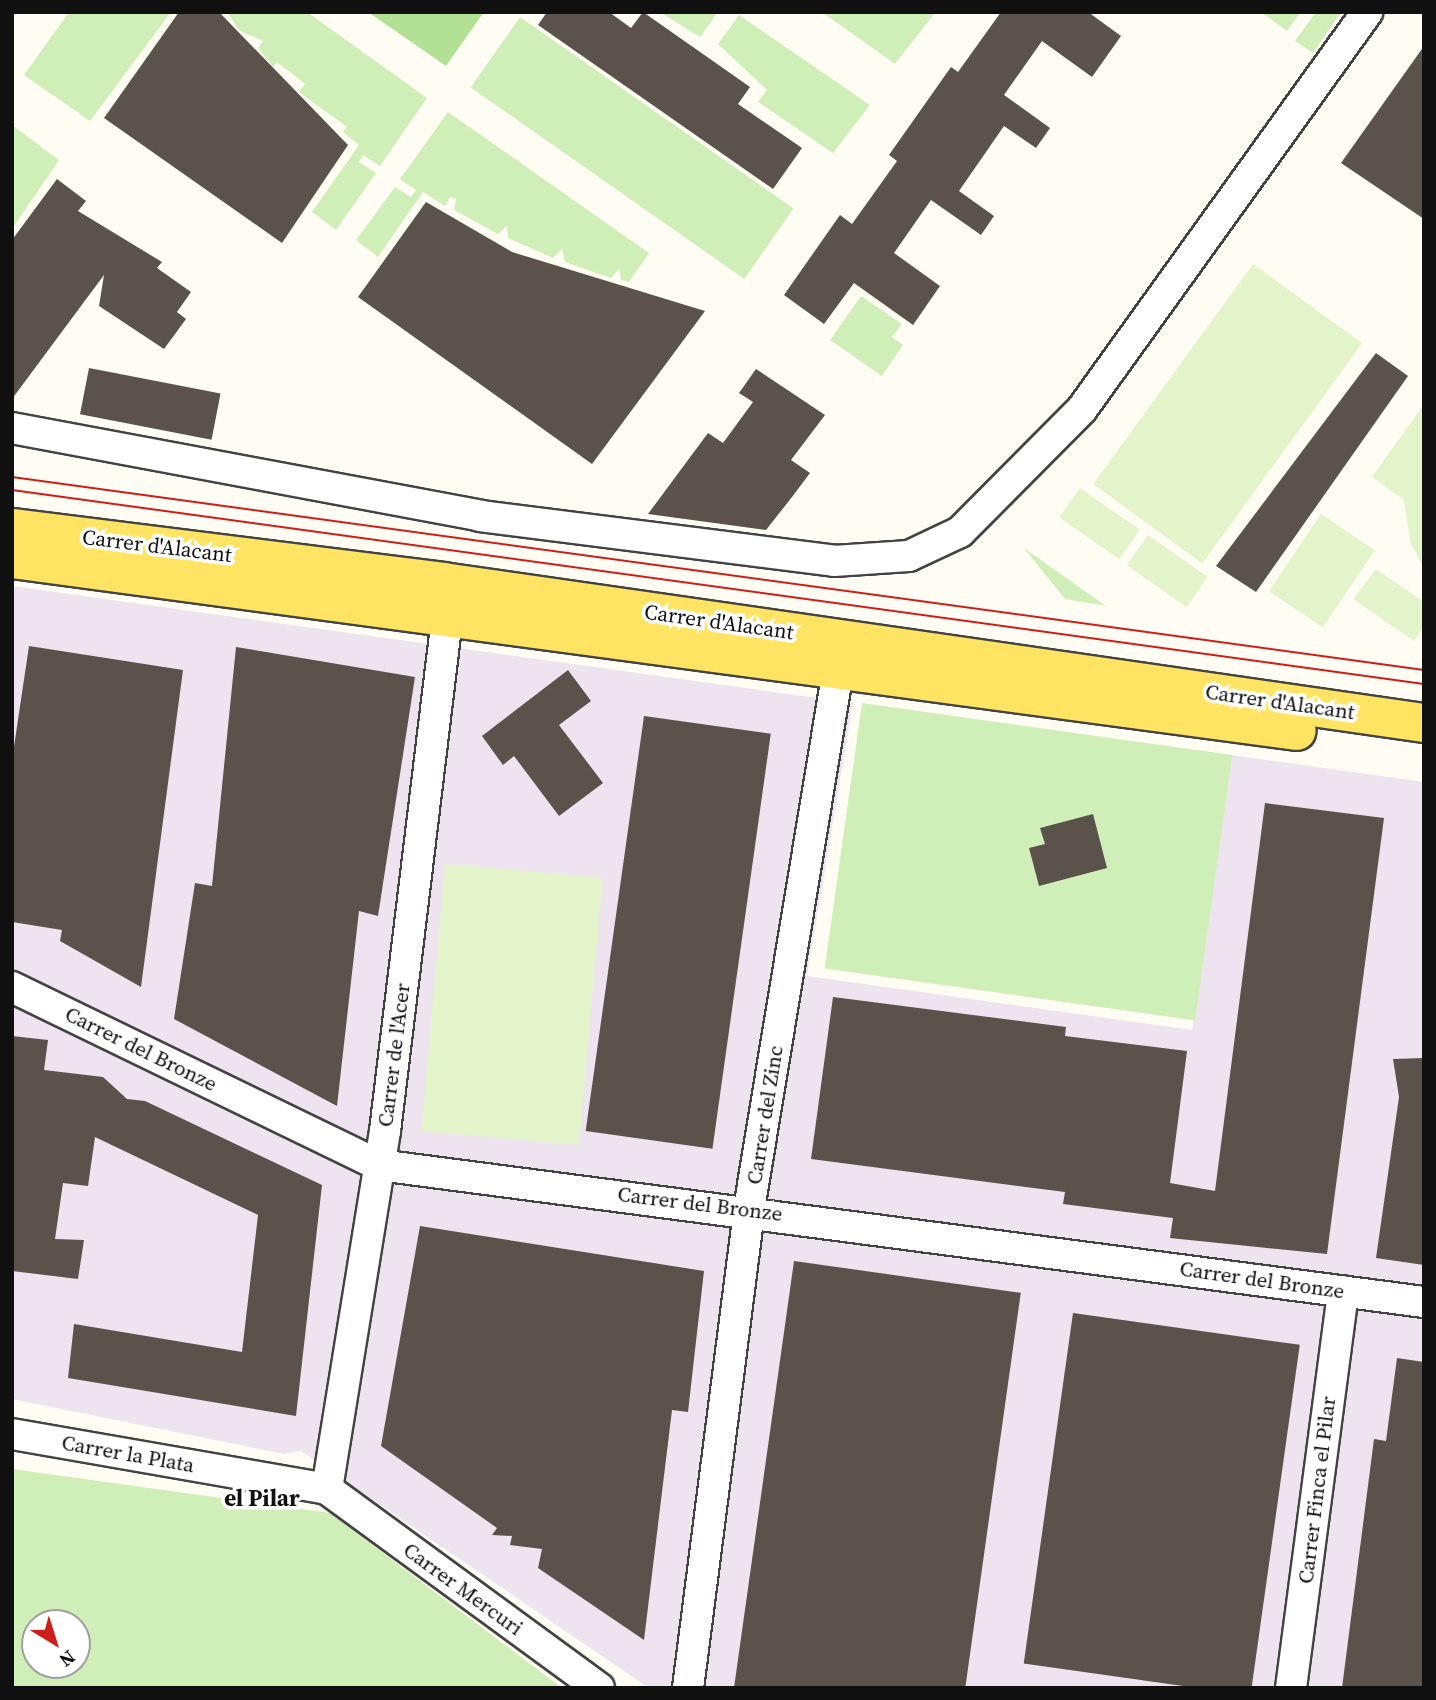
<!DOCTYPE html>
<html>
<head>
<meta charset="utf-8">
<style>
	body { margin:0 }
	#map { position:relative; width:1436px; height:1700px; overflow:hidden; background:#fffdf3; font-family:"Source Serif 4",serif }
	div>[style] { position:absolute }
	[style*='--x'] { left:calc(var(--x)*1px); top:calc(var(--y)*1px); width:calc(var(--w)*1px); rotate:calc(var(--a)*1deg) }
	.industrial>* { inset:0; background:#eee4ef }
	.green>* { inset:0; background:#d0eeb8; transform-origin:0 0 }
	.forest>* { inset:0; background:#b2e095 }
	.pitch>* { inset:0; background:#e3f4ca; transform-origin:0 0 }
	.building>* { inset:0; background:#5a524b; transform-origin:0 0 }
	.roads { filter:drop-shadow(2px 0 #434343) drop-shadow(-2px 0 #434343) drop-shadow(0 2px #434343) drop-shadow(0 -2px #434343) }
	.minor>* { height:30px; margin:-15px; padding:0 15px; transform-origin:15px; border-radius:15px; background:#fff }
	.major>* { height:38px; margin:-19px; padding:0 19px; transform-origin:19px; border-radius:19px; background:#ffe463 }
	.tram>* { height:2px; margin:-1px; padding:0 1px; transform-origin:1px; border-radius:1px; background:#ce1e19 }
	span { translate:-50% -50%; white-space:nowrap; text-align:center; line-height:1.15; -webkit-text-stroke:7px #fff; paint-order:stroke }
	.street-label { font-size:21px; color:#101010 }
	.neighbourhood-label { font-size:23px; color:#101010; font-weight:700 }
	.frame { position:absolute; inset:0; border:14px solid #101010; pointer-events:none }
	.north { position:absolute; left:21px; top:1609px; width:70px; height:70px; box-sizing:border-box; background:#fff; border:2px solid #9f9f9f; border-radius:50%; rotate:142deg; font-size:19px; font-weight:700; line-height:28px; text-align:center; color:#101010 }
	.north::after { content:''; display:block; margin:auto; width:24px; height:32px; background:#ce1e19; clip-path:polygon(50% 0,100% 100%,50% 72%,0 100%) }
</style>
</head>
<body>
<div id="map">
	<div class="industrial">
		<div style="clip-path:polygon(12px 586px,853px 703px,807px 976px,1192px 1030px,1232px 755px,1424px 782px,1424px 1688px,649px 1688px,301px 1451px,284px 1454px,12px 1399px)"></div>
	</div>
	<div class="green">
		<div style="clip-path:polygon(69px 12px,171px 12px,90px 121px,24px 75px)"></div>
		<div style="clip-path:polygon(227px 12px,307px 12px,427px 98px,380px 166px,363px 155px,359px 162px,376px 173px,336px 230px,312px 212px,359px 145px,343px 132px,347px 127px,299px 92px,305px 84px,277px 62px,273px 67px,258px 48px,263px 41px,240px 31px)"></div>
		<div style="clip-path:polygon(660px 12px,718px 12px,700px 37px)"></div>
		<div style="clip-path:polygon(822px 12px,932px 12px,934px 14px,895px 64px)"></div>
		<div style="clip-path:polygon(1261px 12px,1301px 12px,1287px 31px)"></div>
		<div style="clip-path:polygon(1316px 12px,1341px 12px,1313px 53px,1295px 41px)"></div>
		<div style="clip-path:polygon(739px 15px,870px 105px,833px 153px,758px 102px,767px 90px,718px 44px)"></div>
		<div style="left:520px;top:17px;width:334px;height:86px;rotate:35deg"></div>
		<div style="clip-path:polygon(448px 112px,649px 253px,629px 282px,621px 280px,619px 269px,611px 278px,565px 262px,562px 249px,553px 258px,508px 238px,507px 226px,498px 234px,454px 210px,456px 199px,450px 197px,445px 206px,423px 192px,378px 257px,356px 240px,395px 187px,411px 197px,416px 190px,400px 179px)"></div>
		<div style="clip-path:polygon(12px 125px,59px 160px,12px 229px)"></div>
		<div style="clip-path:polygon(861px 296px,902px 324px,892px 337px,903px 345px,882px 376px,830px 340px)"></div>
		<div style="clip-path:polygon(1024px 548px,1106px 606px,1065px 599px)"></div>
		<div style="left:862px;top:703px;width:374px;height:268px;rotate:8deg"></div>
		<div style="clip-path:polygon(evenodd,12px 1469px,330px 1513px,562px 1688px,12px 1688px,12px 1469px,35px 1623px,77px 1623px,77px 1665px,35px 1665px,35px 1623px)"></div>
	</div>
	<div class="forest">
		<div style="clip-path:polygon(368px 12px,484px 12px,446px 66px)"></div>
	</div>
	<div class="pitch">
		<div style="left:1253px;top:264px;width:135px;height:272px;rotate:36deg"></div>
		<div style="clip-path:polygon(1424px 404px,1424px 569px,1410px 542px,1404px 500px,1372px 477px)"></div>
		<div style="left:1080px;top:488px;width:73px;height:36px;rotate:35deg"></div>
		<div style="left:1321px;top:514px;width:65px;height:93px;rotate:34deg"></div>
		<div style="left:1148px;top:535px;width:73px;height:37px;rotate:35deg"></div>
		<div style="clip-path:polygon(1376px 569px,1424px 602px,1424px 627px,1414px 641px,1353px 599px)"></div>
		<div style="left:445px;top:864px;width:158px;height:268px;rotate:5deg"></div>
	</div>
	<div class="building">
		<div style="clip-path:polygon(179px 12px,219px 12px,348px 145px,282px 243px,104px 118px)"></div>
		<div style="clip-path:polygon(547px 12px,609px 12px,631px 28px,643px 12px,750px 87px,738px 104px,802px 148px,773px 189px,538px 25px)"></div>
		<div style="clip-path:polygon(1001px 12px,1088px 12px,1121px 36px,1092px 77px,1042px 41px,1004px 95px,1050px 128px,1036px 148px,1004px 126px,959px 191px,994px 216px,981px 235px,931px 200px,894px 253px,940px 286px,913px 325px,854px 283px,824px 324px,784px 295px,840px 215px,852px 224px,897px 161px,889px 155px,951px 67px,958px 72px)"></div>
		<div style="clip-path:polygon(1424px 46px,1424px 219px,1341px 163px)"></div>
		<div style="clip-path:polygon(57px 179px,86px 201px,78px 211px,162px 262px,157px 268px,191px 292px,177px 312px,186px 319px,164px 349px,99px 306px,104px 275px,12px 399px,12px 240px)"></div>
		<div style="clip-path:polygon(426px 202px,512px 252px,705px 311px,592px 464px,358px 297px)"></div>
		<div style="clip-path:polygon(1376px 353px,1408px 376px,1256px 592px,1216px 566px)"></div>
		<div style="left:89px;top:368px;width:134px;height:47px;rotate:11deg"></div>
		<div style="clip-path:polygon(756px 369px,825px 415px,791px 460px,810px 473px,792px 497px,766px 530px,648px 514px,708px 433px,723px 443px,753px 402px,739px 393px)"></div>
		<div style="clip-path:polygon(29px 646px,183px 670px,141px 987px,60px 941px,62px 930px,12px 922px,12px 760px)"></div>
		<div style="clip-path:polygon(236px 647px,415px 677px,378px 916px,359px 911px,337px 1106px,174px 1019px,195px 883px,212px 886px)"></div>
		<div style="clip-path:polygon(568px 670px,591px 701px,559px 725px,603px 783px,559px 816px,514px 756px,503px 765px,482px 736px)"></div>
		<div style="left:644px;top:716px;width:128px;height:419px;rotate:8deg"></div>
		<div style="clip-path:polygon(1265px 803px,1384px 818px,1327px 1254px,1170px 1238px,1173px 1218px,1063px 1204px,1065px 1192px,811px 1159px,833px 997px,1066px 1027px,1065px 1036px,1187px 1051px,1170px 1183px,1215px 1191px)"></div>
		<div style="clip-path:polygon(1093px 814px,1107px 868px,1039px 886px,1029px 848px,1045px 844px,1040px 828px)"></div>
		<div style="clip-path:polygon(12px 1036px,48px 1040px,44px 1070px,103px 1077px,127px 1099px,145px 1101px,322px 1185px,296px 1416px,68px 1378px,74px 1324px,242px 1352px,258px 1215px,95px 1137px,88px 1186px,63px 1183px,55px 1239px,84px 1240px,78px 1279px,12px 1271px)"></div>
		<div style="clip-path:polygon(1424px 1058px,1424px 1265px,1376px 1258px,1399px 1097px,1393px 1059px)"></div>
		<div style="clip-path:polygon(420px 1226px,704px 1271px,688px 1412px,672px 1410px,644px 1640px,538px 1568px,542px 1549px,510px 1545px,512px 1536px,492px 1535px,497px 1528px,381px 1446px)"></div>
		<div style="left:794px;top:1261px;width:229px;height:431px;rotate:8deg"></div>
		<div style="left:1073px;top:1313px;width:229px;height:354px;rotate:8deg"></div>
		<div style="clip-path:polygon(1397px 1358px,1424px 1362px,1424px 1688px,1342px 1688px,1374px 1439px,1386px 1441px)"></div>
	</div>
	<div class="roads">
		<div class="minor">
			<div style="--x:12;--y:428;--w:476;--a:10.6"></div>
			<div style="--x:480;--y:516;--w:357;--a:7.2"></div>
			<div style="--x:834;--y:561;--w:75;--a:-3.8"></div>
			<div style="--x:909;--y:556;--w:56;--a:-25.2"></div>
			<div style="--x:960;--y:532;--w:173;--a:-45.2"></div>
			<div style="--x:1082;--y:409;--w:489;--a:-54.3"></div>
			<div style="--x:12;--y:987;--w:408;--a:25.9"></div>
			<div style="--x:379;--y:1165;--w:1054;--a:7.47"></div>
			<div style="--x:12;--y:1434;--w:320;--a:9.9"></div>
			<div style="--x:327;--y:1489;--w:337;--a:36.2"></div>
			<div style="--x:327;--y:1489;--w:363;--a:-80.8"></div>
			<div style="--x:385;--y:1131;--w:516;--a:-83.1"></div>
			<div style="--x:688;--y:1688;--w:483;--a:-82.7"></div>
			<div style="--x:749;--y:1209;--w:546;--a:-80.62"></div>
			<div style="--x:1291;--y:1688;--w:400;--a:-82.5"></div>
		</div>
		<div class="major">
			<div style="--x:12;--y:528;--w:434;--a:7.1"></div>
			<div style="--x:443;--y:582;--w:991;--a:8.18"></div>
			<div style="--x:12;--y:559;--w:1296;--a:7.62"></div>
		</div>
	</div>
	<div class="tram">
		<div style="--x:12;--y:477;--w:1425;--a:7.78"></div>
		<div style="--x:12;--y:490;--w:1425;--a:7.82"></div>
	</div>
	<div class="street-label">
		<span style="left:157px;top:546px;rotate:7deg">Carrer d'Alacant</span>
		<span style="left:719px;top:622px;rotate:8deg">Carrer d'Alacant</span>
		<span style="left:1280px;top:702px;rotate:8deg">Carrer d'Alacant</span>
		<span style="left:141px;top:1049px;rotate:26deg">Carrer del Bronze</span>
		<span style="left:394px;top:1055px;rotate:-83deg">Carrer de l'Acer</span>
		<span style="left:765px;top:1115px;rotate:-81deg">Carrer del Zinc</span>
		<span style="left:700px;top:1204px;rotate:7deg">Carrer del Bronze</span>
		<span style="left:1262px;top:1280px;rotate:8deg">Carrer del Bronze</span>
		<span style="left:128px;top:1454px;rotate:10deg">Carrer la Plata</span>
		<span style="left:1317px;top:1490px;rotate:-83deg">Carrer Finca el Pilar</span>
		<span style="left:463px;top:1589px;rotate:36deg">Carrer Mercuri</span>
	</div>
	<div class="neighbourhood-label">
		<span style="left:262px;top:1498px">el Pilar</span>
	</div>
	<div class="frame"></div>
	<div class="north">N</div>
</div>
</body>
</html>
